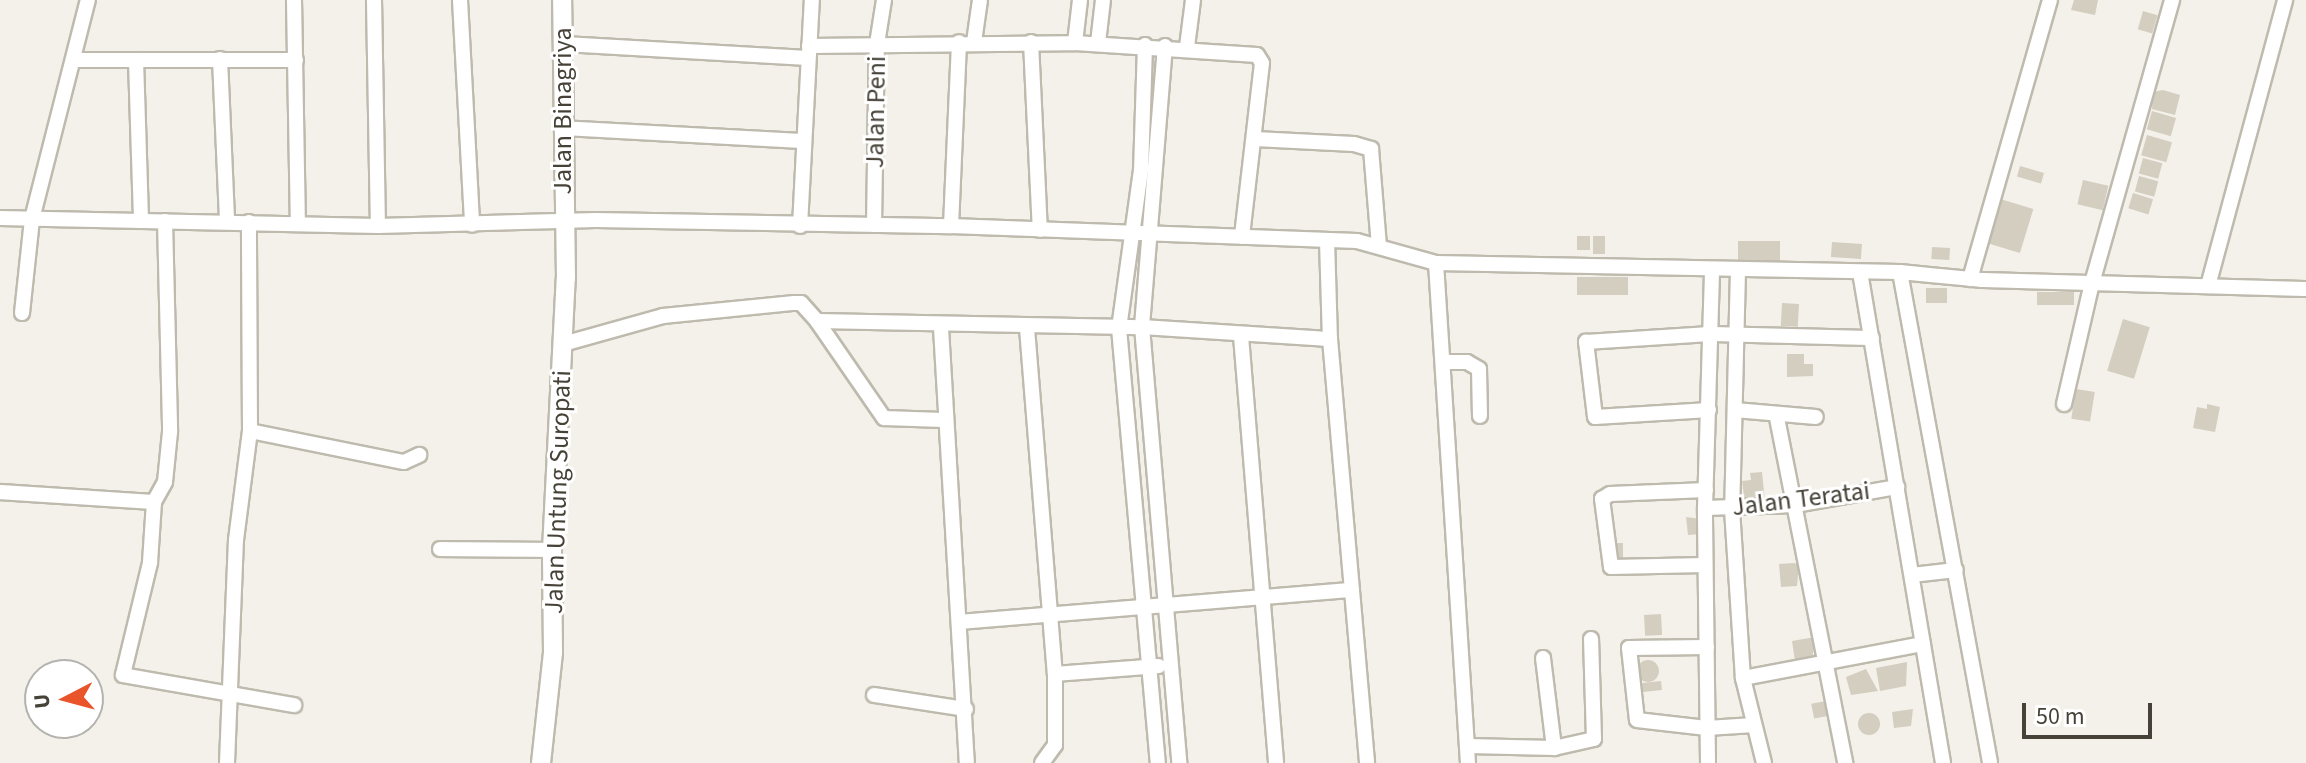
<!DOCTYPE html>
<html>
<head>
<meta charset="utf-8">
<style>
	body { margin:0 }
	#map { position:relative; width:2306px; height:763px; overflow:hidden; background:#f4f1ea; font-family:"Source Sans 3",sans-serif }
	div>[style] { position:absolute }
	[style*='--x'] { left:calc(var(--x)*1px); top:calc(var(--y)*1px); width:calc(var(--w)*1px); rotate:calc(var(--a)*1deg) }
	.building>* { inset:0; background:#d4cec0; transform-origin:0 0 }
	.round { border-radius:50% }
	.roads { filter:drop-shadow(2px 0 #bebaad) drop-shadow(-2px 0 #bebaad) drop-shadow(0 2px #bebaad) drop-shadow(0 -2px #bebaad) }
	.minor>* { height:14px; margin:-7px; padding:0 7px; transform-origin:7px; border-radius:7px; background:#fff }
	.tertiary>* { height:18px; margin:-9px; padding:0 9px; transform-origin:9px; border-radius:9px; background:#fff }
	span { translate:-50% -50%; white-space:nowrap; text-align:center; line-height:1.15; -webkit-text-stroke:6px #fff; paint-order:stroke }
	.street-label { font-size:26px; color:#474238 }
	.north { position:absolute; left:24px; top:659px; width:80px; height:80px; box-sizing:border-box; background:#fff; border:2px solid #b5b3af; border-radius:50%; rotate:264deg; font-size:22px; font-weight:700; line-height:32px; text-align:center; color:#474238 }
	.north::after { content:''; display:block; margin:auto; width:28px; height:36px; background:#ea542a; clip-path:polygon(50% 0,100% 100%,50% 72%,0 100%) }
	.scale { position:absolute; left:2022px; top:703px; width:130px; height:36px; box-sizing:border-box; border:4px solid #474238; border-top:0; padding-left:10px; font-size:24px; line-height:28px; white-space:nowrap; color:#474238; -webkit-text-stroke:6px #fff; paint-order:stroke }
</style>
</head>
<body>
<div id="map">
	<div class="building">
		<div style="clip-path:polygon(2074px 0,2098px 0,2095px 15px,2071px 10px)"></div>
		<div style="left:2143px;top:11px;width:15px;height:19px;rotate:16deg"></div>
		<div style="clip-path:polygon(2163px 90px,2180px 95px,2175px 115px,2152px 109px,2153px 92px)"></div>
		<div style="left:2152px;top:111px;width:25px;height:19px;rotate:16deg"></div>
		<div style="left:2147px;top:135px;width:26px;height:21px;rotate:16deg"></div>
		<div style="left:2143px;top:158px;width:20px;height:16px;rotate:15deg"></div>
		<div style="left:2020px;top:166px;width:25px;height:11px;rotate:16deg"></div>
		<div style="left:2139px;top:176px;width:20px;height:16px;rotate:15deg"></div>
		<div style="left:2083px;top:180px;width:26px;height:25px;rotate:13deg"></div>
		<div style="left:2133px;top:193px;width:21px;height:16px;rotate:17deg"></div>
		<div style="left:1997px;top:198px;width:38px;height:46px;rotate:17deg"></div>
		<div style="left:1577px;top:236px;width:13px;height:14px"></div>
		<div style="left:1593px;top:236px;width:12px;height:18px"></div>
		<div style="left:1738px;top:241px;width:42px;height:20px"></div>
		<div style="left:1832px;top:242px;width:30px;height:15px;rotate:4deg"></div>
		<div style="left:1932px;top:247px;width:18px;height:12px;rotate:3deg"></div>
		<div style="left:1628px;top:277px;width:18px;height:51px;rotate:90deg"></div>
		<div style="left:1926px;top:288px;width:21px;height:15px"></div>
		<div style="left:2037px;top:292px;width:37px;height:13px"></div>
		<div style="left:1782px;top:303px;width:17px;height:23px;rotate:3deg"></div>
		<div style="left:2123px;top:319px;width:28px;height:54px;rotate:17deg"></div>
		<div style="clip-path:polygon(1787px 354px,1804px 354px,1804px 364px,1813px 364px,1813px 376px,1787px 377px)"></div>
		<div style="left:2076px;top:389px;width:19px;height:30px;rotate:9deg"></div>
		<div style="clip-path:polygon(2207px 404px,2220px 407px,2215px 432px,2193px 428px,2197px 407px,2207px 409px)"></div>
		<div style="clip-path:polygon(1762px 472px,1765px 502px,1745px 504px,1742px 481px,1751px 480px,1750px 473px)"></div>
		<div style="clip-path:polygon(1686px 517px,1702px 519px,1703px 534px,1688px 535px)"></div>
		<div style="left:1612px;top:543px;width:11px;height:18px"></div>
		<div style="clip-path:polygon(1794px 563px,1799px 565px,1797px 586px,1781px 587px,1779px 564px)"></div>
		<div style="left:1661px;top:614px;width:21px;height:17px;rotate:87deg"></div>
		<div style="clip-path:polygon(1815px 637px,1812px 662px,1795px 661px,1792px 641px)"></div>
		<div class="round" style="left:1637px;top:660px;width:22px;height:22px"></div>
		<div style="clip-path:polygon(1907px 662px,1906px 686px,1880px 691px,1876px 668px)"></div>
		<div style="clip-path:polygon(1866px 669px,1878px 691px,1851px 695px,1846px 677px)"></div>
		<div style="left:1661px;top:681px;width:9px;height:19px;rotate:84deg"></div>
		<div style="left:1826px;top:701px;width:15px;height:15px;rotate:79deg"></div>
		<div style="clip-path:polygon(1913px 709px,1911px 726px,1894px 728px,1892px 712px)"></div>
		<div class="round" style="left:1858px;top:713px;width:22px;height:22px"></div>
	</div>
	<div class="roads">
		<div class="minor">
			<div style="--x:294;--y:0;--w:223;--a:89"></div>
			<div style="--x:374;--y:0;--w:226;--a:89"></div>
			<div style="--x:460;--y:0;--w:225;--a:86.9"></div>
			<div style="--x:974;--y:42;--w:42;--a:-81.9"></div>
			<div style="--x:1031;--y:42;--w:188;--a:87.3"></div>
			<div style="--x:1075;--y:43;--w:43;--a:-83.4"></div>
			<div style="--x:1098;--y:43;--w:43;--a:-83.4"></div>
			<div style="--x:564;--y:44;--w:244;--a:3.3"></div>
			<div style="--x:1145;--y:45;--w:125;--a:91.8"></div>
			<div style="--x:1141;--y:170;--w:160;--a:97.9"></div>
			<div style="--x:1119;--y:328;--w:437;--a:84.9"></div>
			<div style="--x:809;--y:46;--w:266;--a:-0.6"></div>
			<div style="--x:1075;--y:43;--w:182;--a:3.8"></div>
			<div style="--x:1257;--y:55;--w:9;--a:58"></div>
			<div style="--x:1262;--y:63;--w:175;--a:96.6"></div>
			<div style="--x:1165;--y:46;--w:282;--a:94.7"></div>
			<div style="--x:1142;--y:327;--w:438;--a:85.1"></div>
			<div style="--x:1187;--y:47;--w:47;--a:-82.7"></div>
			<div style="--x:220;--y:59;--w:163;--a:87.5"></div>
			<div style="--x:76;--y:60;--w:220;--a:0"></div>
			<div style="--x:136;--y:60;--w:161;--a:88.2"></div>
			<div style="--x:562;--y:128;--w:242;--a:3.1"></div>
			<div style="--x:1255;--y:139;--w:99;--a:2.9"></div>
			<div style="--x:1354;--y:144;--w:18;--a:16"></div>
			<div style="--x:1371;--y:149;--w:97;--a:85.3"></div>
			<div style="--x:0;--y:218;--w:378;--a:1.2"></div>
			<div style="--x:378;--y:226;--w:218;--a:-1.6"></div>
			<div style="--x:596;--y:220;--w:355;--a:1"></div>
			<div style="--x:951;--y:226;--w:406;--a:2.1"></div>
			<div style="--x:1357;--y:241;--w:82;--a:15.6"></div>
			<div style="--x:1436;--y:263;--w:464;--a:1.1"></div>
			<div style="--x:1900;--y:272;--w:81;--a:5.6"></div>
			<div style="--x:1981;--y:280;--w:325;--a:1.6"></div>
			<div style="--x:165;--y:221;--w:211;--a:88.6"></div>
			<div style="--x:170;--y:432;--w:50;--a:95.7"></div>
			<div style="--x:165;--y:482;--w:23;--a:119"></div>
			<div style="--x:154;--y:502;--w:61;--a:93.8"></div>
			<div style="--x:150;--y:563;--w:115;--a:103.6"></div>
			<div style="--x:123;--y:675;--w:174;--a:10"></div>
			<div style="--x:874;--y:225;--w:181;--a:-89.1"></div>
			<div style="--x:877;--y:44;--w:45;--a:-81"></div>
			<div style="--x:800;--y:226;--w:226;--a:-87"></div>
			<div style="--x:951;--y:226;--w:184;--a:-87.5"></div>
			<div style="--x:1327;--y:240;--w:99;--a:88.3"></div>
			<div style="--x:1330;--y:339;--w:426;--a:85"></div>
			<div style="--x:1436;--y:263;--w:501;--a:86.34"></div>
			<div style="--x:1738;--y:270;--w:239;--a:91.4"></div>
			<div style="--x:1732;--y:509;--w:169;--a:86.3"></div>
			<div style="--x:1860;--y:272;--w:498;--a:80.4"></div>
			<div style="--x:1900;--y:272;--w:499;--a:79.6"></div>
			<div style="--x:1970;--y:279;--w:290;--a:-74"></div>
			<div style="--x:2208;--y:286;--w:296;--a:-74.9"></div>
			<div style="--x:22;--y:313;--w:95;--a:-83.9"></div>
			<div style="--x:32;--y:219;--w:226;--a:-75.7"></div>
			<div style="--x:817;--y:321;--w:118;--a:55.4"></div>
			<div style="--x:884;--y:418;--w:59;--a:1.9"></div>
			<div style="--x:941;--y:328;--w:436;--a:86.6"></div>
			<div style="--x:1027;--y:328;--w:347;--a:85.4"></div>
			<div style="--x:1055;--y:674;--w:71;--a:90"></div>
			<div style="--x:1055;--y:745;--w:22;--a:126"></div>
			<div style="--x:1241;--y:336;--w:428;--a:85.3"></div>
			<div style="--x:563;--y:344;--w:104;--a:-15.6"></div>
			<div style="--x:663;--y:316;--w:132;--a:-5.7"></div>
			<div style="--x:794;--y:303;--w:7;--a:0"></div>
			<div style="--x:801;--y:303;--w:24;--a:48"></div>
			<div style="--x:817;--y:321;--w:325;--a:1.1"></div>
			<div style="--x:1142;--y:327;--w:188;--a:3.7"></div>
			<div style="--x:1444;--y:362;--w:23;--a:0"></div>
			<div style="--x:1467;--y:362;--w:14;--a:30"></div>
			<div style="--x:1479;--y:369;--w:47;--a:88.8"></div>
			<div style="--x:2064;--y:404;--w:124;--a:-77"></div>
			<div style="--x:2092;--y:283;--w:294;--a:-74.2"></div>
			<div style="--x:1709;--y:410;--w:114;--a:176.5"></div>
			<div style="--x:1595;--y:417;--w:76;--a:-96.8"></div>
			<div style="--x:1586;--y:342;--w:124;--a:-3.7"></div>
			<div style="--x:1710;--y:334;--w:162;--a:1.4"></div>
			<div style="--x:1735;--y:410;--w:81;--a:4.9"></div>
			<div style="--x:1777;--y:418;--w:352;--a:78.8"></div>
			<div style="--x:250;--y:431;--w:157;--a:11.4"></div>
			<div style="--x:404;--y:462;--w:17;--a:-25"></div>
			<div style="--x:0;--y:492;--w:154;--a:3.7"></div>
			<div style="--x:1705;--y:508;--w:90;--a:-1.9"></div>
			<div style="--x:1795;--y:505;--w:104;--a:-10"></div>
			<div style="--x:440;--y:549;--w:112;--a:0.5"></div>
			<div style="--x:1705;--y:565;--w:94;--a:178.8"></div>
			<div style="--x:1611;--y:567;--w:69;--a:-97.5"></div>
			<div style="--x:1602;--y:499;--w:9;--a:-32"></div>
			<div style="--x:1610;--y:494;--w:96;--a:-2.4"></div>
			<div style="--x:1912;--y:575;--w:44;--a:-6.5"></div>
			<div style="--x:960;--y:622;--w:393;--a:-4.7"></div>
			<div style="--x:1707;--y:647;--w:78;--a:179.3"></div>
			<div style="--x:1629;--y:648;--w:72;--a:83.7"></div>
			<div style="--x:1637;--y:720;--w:70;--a:6.5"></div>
			<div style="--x:1707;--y:728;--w:47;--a:-3.7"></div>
			<div style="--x:1543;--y:658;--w:91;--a:83"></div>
			<div style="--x:1055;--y:674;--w:104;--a:-4.4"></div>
			<div style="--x:874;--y:695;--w:93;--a:8.7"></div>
			<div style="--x:1468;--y:746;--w:86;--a:1.3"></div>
			<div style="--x:1554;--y:748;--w:41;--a:-12.7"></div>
			<div style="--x:1594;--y:739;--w:100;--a:-91.7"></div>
			<div style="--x:227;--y:763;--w:223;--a:-87.7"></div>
			<div style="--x:236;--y:540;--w:110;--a:-82.7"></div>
			<div style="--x:250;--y:431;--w:209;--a:-90.3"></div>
			<div style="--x:1708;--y:763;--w:255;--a:-90.7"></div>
			<div style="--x:1705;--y:508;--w:238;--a:-88.3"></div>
			<div style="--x:1764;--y:763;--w:88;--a:-103.9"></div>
			<div style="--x:1743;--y:678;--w:183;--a:-10.7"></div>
		</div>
		<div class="tertiary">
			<div style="--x:541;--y:763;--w:112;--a:-83.8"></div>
			<div style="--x:553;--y:652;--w:102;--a:-90.6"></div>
			<div style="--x:552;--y:550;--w:272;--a:-87.1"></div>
			<div style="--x:566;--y:278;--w:278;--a:-90.8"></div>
		</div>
	</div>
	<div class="street-label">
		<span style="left:563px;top:111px;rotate:-90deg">Jalan Binagriya</span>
		<span style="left:876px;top:112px;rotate:-89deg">Jalan Peni</span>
		<span style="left:558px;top:492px;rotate:-88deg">Jalan Untung Suropati</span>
		<span style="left:1801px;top:499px;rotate:-7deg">Jalan Teratai</span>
	</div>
	<div class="north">U</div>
	<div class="scale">50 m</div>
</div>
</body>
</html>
